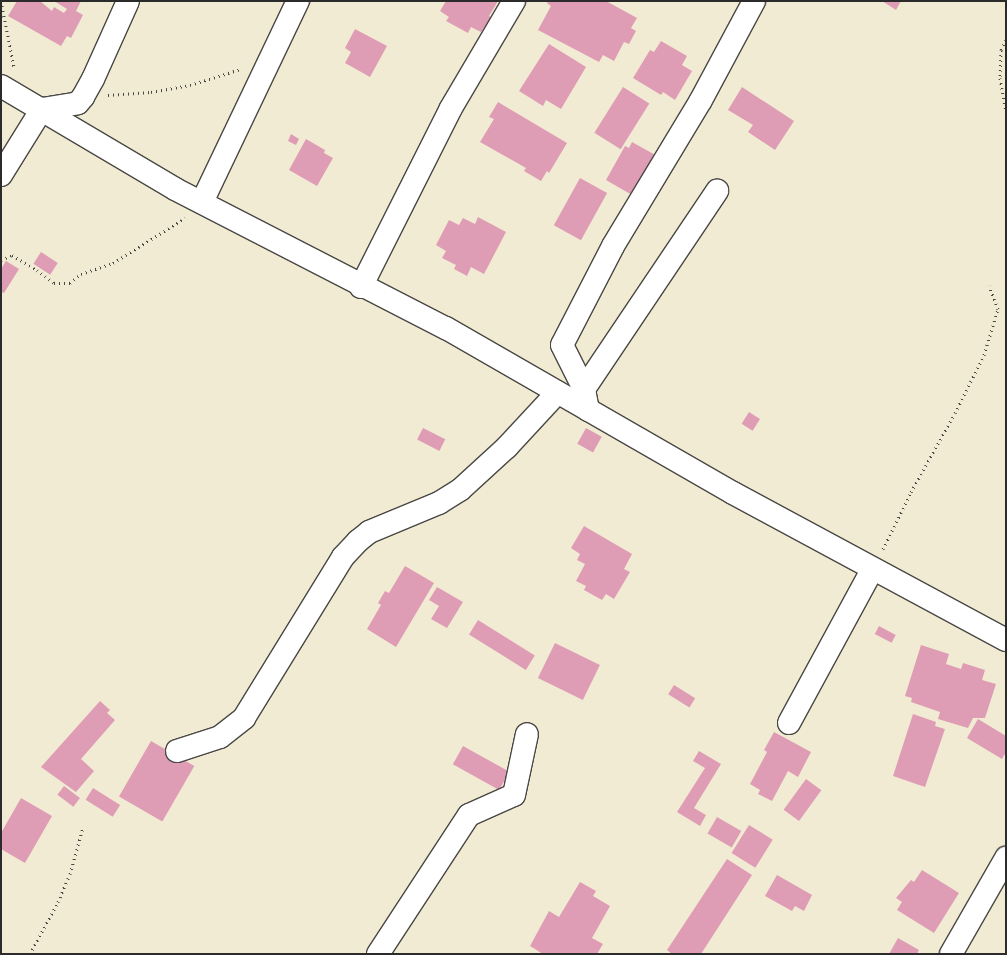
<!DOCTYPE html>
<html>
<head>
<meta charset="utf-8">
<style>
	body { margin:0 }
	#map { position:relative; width:1007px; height:955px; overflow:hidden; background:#f2ebd3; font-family:Caveat,sans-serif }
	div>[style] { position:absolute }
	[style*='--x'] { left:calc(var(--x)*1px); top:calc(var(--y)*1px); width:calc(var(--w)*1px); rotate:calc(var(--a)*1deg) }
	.building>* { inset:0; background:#de9db5; transform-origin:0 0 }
	.path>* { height:3px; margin-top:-1.5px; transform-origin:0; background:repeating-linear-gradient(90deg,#494844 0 1px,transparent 0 5px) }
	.roads { filter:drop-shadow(1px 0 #494844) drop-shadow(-1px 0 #494844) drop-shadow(0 1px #494844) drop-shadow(0 -1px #494844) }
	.minor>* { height:22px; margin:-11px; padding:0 11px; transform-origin:11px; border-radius:11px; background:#fff }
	span { translate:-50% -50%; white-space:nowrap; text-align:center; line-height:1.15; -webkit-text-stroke:4.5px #fbf7ec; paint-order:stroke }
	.frame { position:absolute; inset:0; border:2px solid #2b2b2b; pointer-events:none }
</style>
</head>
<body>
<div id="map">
	<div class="building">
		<div style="clip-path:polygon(17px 1px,40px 1px,52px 11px,54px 7px,64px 13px,67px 9px,54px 1px,81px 1px,76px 11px,83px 15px,71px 38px,67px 36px,61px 46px,8px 16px)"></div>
		<div style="clip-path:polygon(446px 1px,498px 1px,489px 16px,494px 19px,489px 28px,485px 26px,481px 32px,471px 27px,468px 33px,446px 21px,449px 17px,440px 11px)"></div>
		<div style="clip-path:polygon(548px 1px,606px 1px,637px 18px,631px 28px,636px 31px,629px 44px,624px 42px,614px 61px,603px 55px,599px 62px,538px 30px,551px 6px,547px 3px)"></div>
		<div style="clip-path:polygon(882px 1px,901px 1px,896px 10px)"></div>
		<div style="clip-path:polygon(355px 29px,387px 46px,370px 77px,345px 63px,351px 52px,345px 48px)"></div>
		<div style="clip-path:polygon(661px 41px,687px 56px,682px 65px,692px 71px,675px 100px,663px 92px,661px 95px,633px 78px,650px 50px,654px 52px)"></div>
		<div style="clip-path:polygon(549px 44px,586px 67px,561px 109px,546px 100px,543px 106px,519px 91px)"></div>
		<div style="left:623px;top:87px;width:31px;height:54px;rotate:32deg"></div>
		<div style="clip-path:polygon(742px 87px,794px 121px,775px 150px,748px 132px,753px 125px,728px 110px)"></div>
		<div style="clip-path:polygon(498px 102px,567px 143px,549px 173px,547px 171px,541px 181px,524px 171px,526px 168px,480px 142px,494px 119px,489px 117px)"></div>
		<div style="clip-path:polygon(291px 134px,299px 139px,296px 145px,288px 141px)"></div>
		<div style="clip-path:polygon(306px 139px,325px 150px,324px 153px,333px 158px,317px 186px,289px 170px)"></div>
		<div style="clip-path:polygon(632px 142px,659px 157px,632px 195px,606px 180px,625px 146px,629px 148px)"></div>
		<div style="left:580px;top:178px;width:31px;height:54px;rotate:29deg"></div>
		<div style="clip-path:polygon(478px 217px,506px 232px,484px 274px,471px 267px,467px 276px,454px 269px,456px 265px,442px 258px,446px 251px,436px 245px,449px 220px,459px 225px,463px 218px,475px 224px)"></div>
		<div style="left:41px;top:252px;width:20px;height:14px;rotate:33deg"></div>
		<div style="clip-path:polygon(6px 261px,19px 269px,4px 293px,1px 292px,1px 269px)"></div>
		<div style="left:749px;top:412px;width:13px;height:14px;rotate:32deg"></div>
		<div style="left:423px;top:428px;width:25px;height:13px;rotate:27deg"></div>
		<div style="left:586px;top:428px;width:18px;height:18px;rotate:29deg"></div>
		<div style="clip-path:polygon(584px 526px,632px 554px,624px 569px,630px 572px,614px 599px,606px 594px,602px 600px,584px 590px,586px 586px,576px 581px,585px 564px,577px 560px,580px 554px,571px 548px)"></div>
		<div style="clip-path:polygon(405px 566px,434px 583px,396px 647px,367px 629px,381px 605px,378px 603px,385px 591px,389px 593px)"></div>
		<div style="clip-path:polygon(437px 587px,463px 602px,447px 628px,431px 619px,439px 606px,429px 600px)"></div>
		<div style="left:478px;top:620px;width:67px;height:17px;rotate:32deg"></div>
		<div style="left:879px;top:626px;width:19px;height:9px;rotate:28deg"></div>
		<div style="left:555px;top:643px;width:50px;height:39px;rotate:26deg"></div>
		<div style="clip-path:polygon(921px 645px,949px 654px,946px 664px,961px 669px,963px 663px,985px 670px,982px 680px,996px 684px,985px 718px,973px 718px,968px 728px,938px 719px,940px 712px,911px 702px,912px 698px,905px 696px)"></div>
		<div style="left:674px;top:685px;width:25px;height:11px;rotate:32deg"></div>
		<div style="clip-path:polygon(100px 701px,110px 710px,107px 713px,115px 720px,81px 759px,94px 771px,76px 792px,41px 767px)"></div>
		<div style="clip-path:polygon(913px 714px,936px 722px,935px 726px,945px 729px,925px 787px,893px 776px)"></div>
		<div style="clip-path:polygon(978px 719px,1006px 736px,1006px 752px,1002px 759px,967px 738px)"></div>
		<div style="clip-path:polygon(774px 732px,811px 752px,798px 777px,788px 771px,772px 801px,758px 794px,760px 790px,750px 784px,767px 752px,764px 750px)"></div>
		<div style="left:151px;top:741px;width:50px;height:64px;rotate:30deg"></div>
		<div style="left:463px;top:746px;width:53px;height:21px;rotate:29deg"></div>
		<div style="clip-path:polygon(699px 751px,721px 764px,694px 808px,706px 815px,700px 826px,677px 812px,705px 768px,693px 761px)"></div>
		<div style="left:806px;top:779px;width:19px;height:38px;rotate:36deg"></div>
		<div style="left:64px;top:786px;width:20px;height:11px;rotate:37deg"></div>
		<div style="left:93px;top:788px;width:32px;height:14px;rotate:32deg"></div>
		<div style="clip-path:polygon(21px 798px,52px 816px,25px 863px,1px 849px,1px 833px)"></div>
		<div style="left:717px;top:817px;width:28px;height:19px;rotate:30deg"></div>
		<div style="left:749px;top:825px;width:28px;height:33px;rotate:32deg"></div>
		<div style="clip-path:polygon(727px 859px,752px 875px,701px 954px,672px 954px,667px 950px)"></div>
		<div style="clip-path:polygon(922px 870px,959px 893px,934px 933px,897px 910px,902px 902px,896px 898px,911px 880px,914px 882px)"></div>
		<div style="clip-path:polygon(777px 875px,812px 895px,804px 911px,795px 906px,792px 911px,765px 896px)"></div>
		<div style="clip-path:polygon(580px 882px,596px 891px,593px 896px,610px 906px,592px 938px,603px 944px,597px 954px,543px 954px,530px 946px,549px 911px,559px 917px)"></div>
		<div style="clip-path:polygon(898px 938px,919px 950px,917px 954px,889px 954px)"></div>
	</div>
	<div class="path">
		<div style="--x:1;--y:1;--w:67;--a:78.9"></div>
		<div style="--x:1006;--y:40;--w:11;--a:117"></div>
		<div style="--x:1001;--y:50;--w:28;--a:92"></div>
		<div style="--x:1000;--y:78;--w:34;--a:80"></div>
		<div style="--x:108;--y:95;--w:43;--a:-4"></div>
		<div style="--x:151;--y:92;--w:40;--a:-10"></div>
		<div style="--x:190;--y:85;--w:53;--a:-17.4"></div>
		<div style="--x:1;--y:260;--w:12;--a:-24"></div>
		<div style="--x:12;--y:255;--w:29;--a:31"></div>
		<div style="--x:37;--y:270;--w:21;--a:37"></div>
		<div style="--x:54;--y:283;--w:16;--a:0"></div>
		<div style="--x:70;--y:283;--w:14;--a:-39"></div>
		<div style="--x:81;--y:274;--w:34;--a:-19"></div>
		<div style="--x:113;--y:263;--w:85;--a:-32"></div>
		<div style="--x:883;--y:549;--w:64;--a:-63.8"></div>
		<div style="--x:911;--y:492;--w:90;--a:-60.9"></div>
		<div style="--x:955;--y:413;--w:65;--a:-63.4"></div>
		<div style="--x:984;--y:355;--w:48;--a:-73.1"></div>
		<div style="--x:998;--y:309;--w:25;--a:-111"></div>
		<div style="--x:30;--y:954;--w:59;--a:-61.7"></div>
		<div style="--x:58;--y:902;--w:30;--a:-67"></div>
		<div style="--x:70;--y:874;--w:49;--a:-74.5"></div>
	</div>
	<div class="roads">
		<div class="minor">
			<div style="--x:1;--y:86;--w:202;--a:30.6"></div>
			<div style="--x:175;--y:189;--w:305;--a:27.2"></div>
			<div style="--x:446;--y:328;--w:331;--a:29.9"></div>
			<div style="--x:733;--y:493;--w:310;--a:28.3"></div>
			<div style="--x:1;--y:175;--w:78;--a:-58.2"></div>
			<div style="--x:42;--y:109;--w:36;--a:-9"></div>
			<div style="--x:78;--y:103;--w:8;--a:-50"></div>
			<div style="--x:83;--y:97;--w:21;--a:-61"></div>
			<div style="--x:93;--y:79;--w:85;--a:-65.8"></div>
			<div style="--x:202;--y:202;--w:223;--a:-64.5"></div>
			<div style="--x:361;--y:287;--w:200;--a:-63.3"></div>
			<div style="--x:451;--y:108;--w:124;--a:-59.5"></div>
			<div style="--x:584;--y:389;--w:239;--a:-56.1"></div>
			<div style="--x:588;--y:410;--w:21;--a:-101"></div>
			<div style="--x:584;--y:389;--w:49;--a:-116.6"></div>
			<div style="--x:562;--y:345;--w:111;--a:-62.7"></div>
			<div style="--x:613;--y:246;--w:170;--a:-58.9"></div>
			<div style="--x:701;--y:100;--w:112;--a:-61.8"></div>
			<div style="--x:789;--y:723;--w:174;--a:-61.5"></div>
			<div style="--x:177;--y:751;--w:45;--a:-18"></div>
			<div style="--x:220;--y:737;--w:31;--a:-38"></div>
			<div style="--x:244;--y:718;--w:189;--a:-58.4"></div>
			<div style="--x:343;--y:557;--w:22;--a:-47"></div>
			<div style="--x:358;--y:541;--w:14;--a:-39"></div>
			<div style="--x:369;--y:532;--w:76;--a:-22.5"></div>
			<div style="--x:439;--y:503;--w:25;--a:-32"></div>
			<div style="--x:460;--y:490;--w:64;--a:-42.5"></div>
			<div style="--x:507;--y:447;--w:74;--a:-47.2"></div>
			<div style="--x:378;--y:954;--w:166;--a:-56.8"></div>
			<div style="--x:469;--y:815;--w:49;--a:-24"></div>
			<div style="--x:514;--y:795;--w:62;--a:-78"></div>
			<div style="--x:951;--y:954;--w:111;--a:-60.2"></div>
		</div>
	</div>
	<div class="frame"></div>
</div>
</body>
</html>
